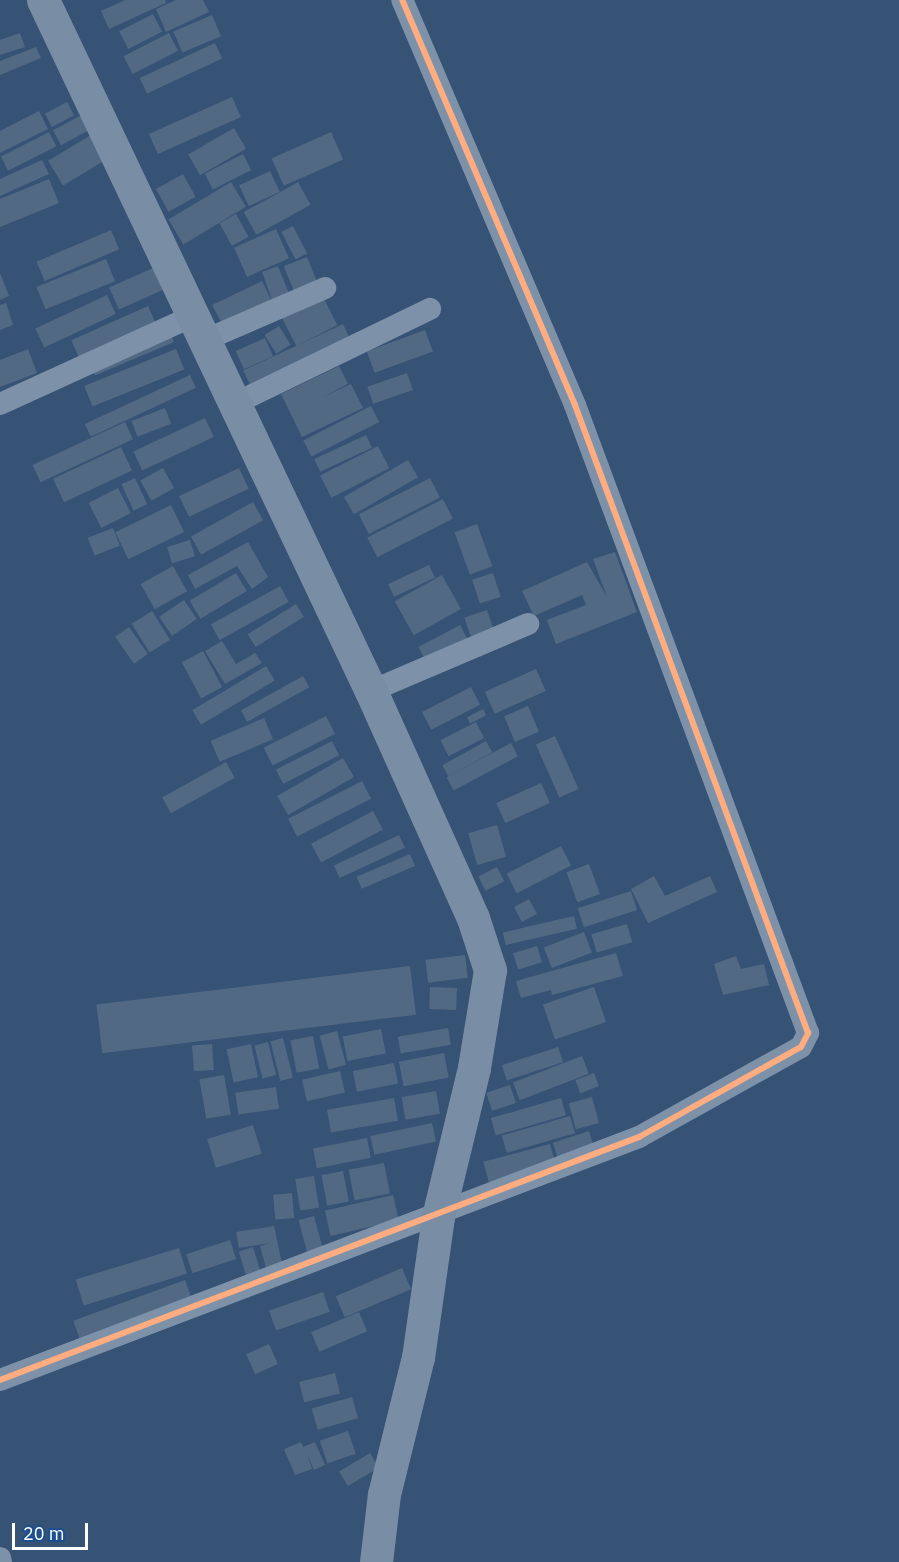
<!DOCTYPE html>
<html>
<head>
<meta charset="utf-8">
<style>
	body { margin:0 }
	#map { position:relative; width:899px; height:1562px; overflow:hidden; background:#365274; font-family:"IBM Plex Sans",sans-serif }
	div>[style] { position:absolute }
	[style*='--x'] { left:calc(var(--x)*1px); top:calc(var(--y)*1px); width:calc(var(--w)*1px); rotate:calc(var(--a)*1deg) }
	.building>* { inset:0; background:#526984; transform-origin:0 0 }
	.street>* { height:22px; margin:-11px; padding:0 11px; transform-origin:11px; border-radius:11px; background:#7d92a8 }
	.secondary>* { height:33px; margin:-16.5px; padding:0 16.5px; transform-origin:16.5px; border-radius:16.5px; background:#798da4 }
	.cycleway>* { height:6px; margin:-3px; padding:0 3px; transform-origin:3px; border-radius:3px; background:#ffac80 }
	span { translate:-50% -50%; white-space:nowrap; text-align:center; line-height:1.15; -webkit-text-stroke:6px #1b4f8f; paint-order:stroke }
	.scale { position:absolute; left:12px; top:1523px; width:76px; height:27px; box-sizing:border-box; border:3px solid #fff; border-top:0; padding-left:8px; font-size:18px; line-height:21px; white-space:nowrap; color:#fff; -webkit-text-stroke:4px #1b4f8f; paint-order:stroke }
</style>
</head>
<body>
<div id="map">
	<div class="building">
		<div style="clip-path:polygon(125px 0,165px 0,166px 3px,109px 29px,101px 11px)"></div>
		<div style="clip-path:polygon(176px 0,203px 0,209px 12px,166px 32px,156px 9px)"></div>
		<div style="left:153px;top:14px;width:20px;height:38px;rotate:63deg"></div>
		<div style="left:212px;top:15px;width:23px;height:42px;rotate:67deg"></div>
		<div style="clip-path:polygon(20px 33px,25px 47px,0 55px,0 40px)"></div>
		<div style="left:169px;top:33px;width:20px;height:51px;rotate:63deg"></div>
		<div style="left:215px;top:43px;width:17px;height:83px;rotate:65deg"></div>
		<div style="clip-path:polygon(36px 47px,41px 58px,0 75px,0 61px)"></div>
		<div style="left:232px;top:97px;width:22px;height:91px;rotate:66deg"></div>
		<div style="left:67px;top:102px;width:15px;height:25px;rotate:62deg"></div>
		<div style="left:91px;top:110px;width:17px;height:43px;rotate:62deg"></div>
		<div style="clip-path:polygon(39px 111px,48px 129px,0 153px,0 131px)"></div>
		<div style="left:234px;top:128px;width:24px;height:53px;rotate:60deg"></div>
		<div style="left:49px;top:132px;width:16px;height:54px;rotate:63deg"></div>
		<div style="left:331px;top:132px;width:30px;height:65px;rotate:66deg"></div>
		<div style="left:91px;top:135px;width:29px;height:50px;rotate:59deg"></div>
		<div style="left:243px;top:154px;width:18px;height:43px;rotate:63deg"></div>
		<div style="clip-path:polygon(42px 160px,49px 174px,0 196px,0 179px)"></div>
		<div style="left:270px;top:171px;width:23px;height:34px;rotate:65deg"></div>
		<div style="left:183px;top:174px;width:26px;height:31px;rotate:61deg"></div>
		<div style="clip-path:polygon(49px 179px,59px 203px,0 227px,0 199px)"></div>
		<div style="left:231px;top:182px;width:29px;height:73px;rotate:59deg"></div>
		<div style="left:298px;top:182px;width:26px;height:62px;rotate:61deg"></div>
		<div style="left:236px;top:214px;width:26px;height:19px;rotate:61deg"></div>
		<div style="left:293px;top:226px;width:31px;height:13px;rotate:63deg"></div>
		<div style="left:276px;top:229px;width:32px;height:46px;rotate:66deg"></div>
		<div style="left:111px;top:230px;width:21px;height:81px;rotate:67deg"></div>
		<div style="left:307px;top:257px;width:31px;height:25px;rotate:68deg"></div>
		<div style="left:106px;top:259px;width:24px;height:75px;rotate:68deg"></div>
		<div style="clip-path:polygon(278px 266px,290px 296px,224px 327px,212px 305px,262px 281px,273px 303px,262px 272px)"></div>
		<div style="left:153px;top:268px;width:24px;height:48px;rotate:66deg"></div>
		<div style="clip-path:polygon(0 273px,9px 296px,0 300px)"></div>
		<div style="left:321px;top:293px;width:36px;height:46px;rotate:63deg"></div>
		<div style="left:107px;top:295px;width:21px;height:79px;rotate:65deg"></div>
		<div style="clip-path:polygon(6px 303px,13px 325px,0 330px,0 305px)"></div>
		<div style="left:148px;top:306px;width:20px;height:84px;rotate:66deg"></div>
		<div style="left:343px;top:324px;width:21px;height:110px;rotate:65deg"></div>
		<div style="left:279px;top:326px;width:22px;height:17px;rotate:58deg"></div>
		<div style="left:169px;top:330px;width:13px;height:86px;rotate:67deg"></div>
		<div style="left:425px;top:330px;width:23px;height:62px;rotate:70deg"></div>
		<div style="left:265px;top:338px;width:20px;height:32px;rotate:66deg"></div>
		<div style="clip-path:polygon(28px 349px,37px 373px,0 387px,0 360px)"></div>
		<div style="left:176px;top:349px;width:22px;height:99px;rotate:68deg"></div>
		<div style="clip-path:polygon(339px 366px,348px 384px,323px 397px,351px 384px,363px 408px,302px 437px,281px 394px)"></div>
		<div style="left:407px;top:373px;width:18px;height:42px;rotate:71deg"></div>
		<div style="left:190px;top:375px;width:14px;height:116px;rotate:65deg"></div>
		<div style="left:371px;top:406px;width:18px;height:76px;rotate:63deg"></div>
		<div style="left:165px;top:408px;width:17px;height:36px;rotate:69deg"></div>
		<div style="left:205px;top:418px;width:21px;height:79px;rotate:65deg"></div>
		<div style="left:125px;top:422px;width:19px;height:102px;rotate:65deg"></div>
		<div style="left:366px;top:435px;width:14px;height:57px;rotate:65deg"></div>
		<div style="left:378px;top:446px;width:25px;height:65px;rotate:63deg"></div>
		<div style="left:121px;top:447px;width:26px;height:75px;rotate:65deg"></div>
		<div style="left:408px;top:460px;width:20px;height:74px;rotate:60deg"></div>
		<div style="left:163px;top:468px;width:23px;height:26px;rotate:61deg"></div>
		<div style="left:239px;top:468px;width:23px;height:66px;rotate:65deg"></div>
		<div style="left:135px;top:478px;width:29px;height:15px;rotate:65deg"></div>
		<div style="left:430px;top:478px;width:22px;height:80px;rotate:63deg"></div>
		<div style="left:118px;top:488px;width:28px;height:33px;rotate:63deg"></div>
		<div style="left:443px;top:499px;width:22px;height:85px;rotate:63deg"></div>
		<div style="left:253px;top:502px;width:21px;height:71px;rotate:61deg"></div>
		<div style="left:171px;top:505px;width:30px;height:62px;rotate:64deg"></div>
		<div style="left:477px;top:524px;width:45px;height:24px;rotate:70deg"></div>
		<div style="left:113px;top:528px;width:19px;height:27px;rotate:69deg"></div>
		<div style="left:190px;top:540px;width:17px;height:24px;rotate:73deg"></div>
		<div style="clip-path:polygon(248px 542px,268px 577px,252px 589px,237px 566px,195px 589px,188px 575px)"></div>
		<div style="clip-path:polygon(615px 552px,637px 612px,556px 644px,547px 620px,586px 605px,582px 595px,534px 616px,522px 591px,587px 562px,607px 597px,593px 559px)"></div>
		<div style="left:429px;top:565px;width:14px;height:45px;rotate:65deg"></div>
		<div style="left:173px;top:566px;width:29px;height:37px;rotate:61deg"></div>
		<div style="left:236px;top:573px;width:21px;height:54px;rotate:59deg"></div>
		<div style="left:493px;top:573px;width:25px;height:22px;rotate:72deg"></div>
		<div style="left:442px;top:575px;width:39px;height:54px;rotate:61deg"></div>
		<div style="left:280px;top:586px;width:18px;height:79px;rotate:61deg"></div>
		<div style="left:184px;top:600px;width:23px;height:30px;rotate:56deg"></div>
		<div style="left:296px;top:604px;width:15px;height:57px;rotate:58deg"></div>
		<div style="left:487px;top:610px;width:24px;height:24px;rotate:71deg"></div>
		<div style="left:152px;top:611px;width:34px;height:24px;rotate:58deg"></div>
		<div style="left:460px;top:625px;width:21px;height:47px;rotate:62deg"></div>
		<div style="left:129px;top:627px;width:33px;height:17px;rotate:55deg"></div>
		<div style="clip-path:polygon(222px 641px,236px 664px,255px 653px,262px 663px,225px 684px,205px 651px)"></div>
		<div style="left:203px;top:651px;width:41px;height:24px;rotate:62deg"></div>
		<div style="left:266px;top:666px;width:17px;height:86px;rotate:59deg"></div>
		<div style="left:536px;top:669px;width:24px;height:56px;rotate:66deg"></div>
		<div style="left:303px;top:676px;width:13px;height:71px;rotate:61deg"></div>
		<div style="left:471px;top:687px;width:20px;height:55px;rotate:63deg"></div>
		<div style="left:528px;top:706px;width:28px;height:26px;rotate:67deg"></div>
		<div style="left:483px;top:709px;width:7px;height:18px;rotate:63deg"></div>
		<div style="left:326px;top:716px;width:20px;height:70px;rotate:63deg"></div>
		<div style="left:264px;top:718px;width:23px;height:58px;rotate:67deg"></div>
		<div style="left:476px;top:722px;width:18px;height:40px;rotate:63deg"></div>
		<div style="left:555px;top:736px;width:58px;height:21px;rotate:66deg"></div>
		<div style="left:332px;top:741px;width:16px;height:63px;rotate:63deg"></div>
		<div style="left:486px;top:741px;width:13px;height:50px;rotate:61deg"></div>
		<div style="left:511px;top:743px;width:15px;height:73px;rotate:62deg"></div>
		<div style="left:343px;top:758px;width:22px;height:76px;rotate:60deg"></div>
		<div style="left:226px;top:762px;width:18px;height:73px;rotate:61deg"></div>
		<div style="left:362px;top:781px;width:20px;height:83px;rotate:63deg"></div>
		<div style="left:541px;top:783px;width:22px;height:49px;rotate:66deg"></div>
		<div style="left:373px;top:811px;width:21px;height:70px;rotate:62deg"></div>
		<div style="left:497px;top:825px;width:33px;height:30px;rotate:74deg"></div>
		<div style="left:399px;top:835px;width:14px;height:72px;rotate:65deg"></div>
		<div style="left:561px;top:846px;width:22px;height:61px;rotate:63deg"></div>
		<div style="left:410px;top:854px;width:13px;height:58px;rotate:67deg"></div>
		<div style="left:589px;top:864px;width:32px;height:24px;rotate:70deg"></div>
		<div style="left:497px;top:867px;width:16px;height:21px;rotate:63deg"></div>
		<div style="clip-path:polygon(654px 876px,665px 896px,710px 876px,717px 892px,648px 923px,631px 889px)"></div>
		<div style="left:631px;top:891px;width:20px;height:56px;rotate:72deg"></div>
		<div style="left:529px;top:899px;width:17px;height:17px;rotate:62deg"></div>
		<div style="left:574px;top:916px;width:13px;height:73px;rotate:77deg"></div>
		<div style="left:627px;top:924px;width:19px;height:37px;rotate:74deg"></div>
		<div style="left:584px;top:932px;width:22px;height:43px;rotate:69deg"></div>
		<div style="left:537px;top:946px;width:17px;height:25px;rotate:73deg"></div>
		<div style="clip-path:polygon(616px 953px,623px 976px,552px 995px,551px 990px,521px 998px,516px 981px)"></div>
		<div style="left:465px;top:955px;width:23px;height:40px;rotate:83deg"></div>
		<div style="clip-path:polygon(736px 956px,741px 969px,764px 964px,769px 985px,723px 995px,714px 964px)"></div>
		<div style="left:410px;top:966px;width:49px;height:316px;rotate:83deg"></div>
		<div style="left:430px;top:987px;width:27px;height:22px;rotate:2deg"></div>
		<div style="left:594px;top:987px;width:37px;height:54px;rotate:71deg"></div>
		<div style="left:448px;top:1028px;width:17px;height:51px;rotate:80deg"></div>
		<div style="left:381px;top:1029px;width:25px;height:39px;rotate:79deg"></div>
		<div style="left:337px;top:1031px;width:35px;height:18px;rotate:75deg"></div>
		<div style="left:313px;top:1036px;width:33px;height:23px;rotate:79deg"></div>
		<div style="left:283px;top:1038px;width:41px;height:13px;rotate:76deg"></div>
		<div style="left:268px;top:1042px;width:34px;height:14px;rotate:76deg"></div>
		<div style="left:212px;top:1044px;width:26px;height:20px;rotate:86deg"></div>
		<div style="left:251px;top:1044px;width:34px;height:25px;rotate:78deg"></div>
		<div style="left:558px;top:1047px;width:16px;height:59px;rotate:72deg"></div>
		<div style="left:444px;top:1053px;width:25px;height:46px;rotate:79deg"></div>
		<div style="left:582px;top:1056px;width:19px;height:74px;rotate:69deg"></div>
		<div style="left:394px;top:1063px;width:21px;height:42px;rotate:79deg"></div>
		<div style="left:340px;top:1071px;width:22px;height:39px;rotate:77deg"></div>
		<div style="left:594px;top:1073px;width:14px;height:20px;rotate:69deg"></div>
		<div style="left:224px;top:1075px;width:40px;height:25px;rotate:80deg"></div>
		<div style="left:510px;top:1085px;width:19px;height:25px;rotate:72deg"></div>
		<div style="left:276px;top:1087px;width:22px;height:41px;rotate:82deg"></div>
		<div style="left:436px;top:1091px;width:23px;height:35px;rotate:80deg"></div>
		<div style="left:592px;top:1097px;width:27px;height:24px;rotate:75deg"></div>
		<div style="left:394px;top:1098px;width:23px;height:68px;rotate:80deg"></div>
		<div style="left:561px;top:1098px;width:18px;height:73px;rotate:74deg"></div>
		<div style="left:570px;top:1116px;width:18px;height:71px;rotate:74deg"></div>
		<div style="left:432px;top:1123px;width:19px;height:63px;rotate:78deg"></div>
		<div style="left:253px;top:1125px;width:30px;height:48px;rotate:73deg"></div>
		<div style="left:589px;top:1131px;width:16px;height:38px;rotate:72deg"></div>
		<div style="left:367px;top:1138px;width:20px;height:55px;rotate:79deg"></div>
		<div style="left:550px;top:1144px;width:23px;height:69px;rotate:75deg"></div>
		<div style="left:384px;top:1163px;width:31px;height:36px;rotate:79deg"></div>
		<div style="left:343px;top:1171px;width:31px;height:22px;rotate:79deg"></div>
		<div style="left:314px;top:1176px;width:32px;height:19px;rotate:81deg"></div>
		<div style="left:292px;top:1193px;width:25px;height:19px;rotate:85deg"></div>
		<div style="left:393px;top:1195px;width:26px;height:70px;rotate:77deg"></div>
		<div style="left:314px;top:1216px;width:42px;height:16px;rotate:75deg"></div>
		<div style="clip-path:polygon(274px 1226px,283px 1268px,267px 1272px,260px 1246px,270px 1243px,239px 1248px,236px 1232px)"></div>
		<div style="left:230px;top:1240px;width:20px;height:46px;rotate:72deg"></div>
		<div style="left:253px;top:1247px;width:30px;height:15px;rotate:73deg"></div>
		<div style="left:179px;top:1248px;width:27px;height:108px;rotate:73deg"></div>
		<div style="left:402px;top:1268px;width:23px;height:72px;rotate:67deg"></div>
		<div style="left:185px;top:1280px;width:23px;height:119px;rotate:70deg"></div>
		<div style="left:323px;top:1292px;width:21px;height:57px;rotate:71deg"></div>
		<div style="left:359px;top:1312px;width:21px;height:52px;rotate:67deg"></div>
		<div style="left:269px;top:1344px;width:22px;height:25px;rotate:66deg"></div>
		<div style="left:335px;top:1373px;width:21px;height:37px;rotate:76deg"></div>
		<div style="left:352px;top:1397px;width:22px;height:42px;rotate:74deg"></div>
		<div style="left:348px;top:1431px;width:24px;height:30px;rotate:71deg"></div>
		<div style="clip-path:polygon(301px 1442px,303px 1447px,315px 1442px,325px 1465px,314px 1470px,307px 1454px,312px 1469px,295px 1475px,284px 1449px)"></div>
		<div style="left:370px;top:1453px;width:17px;height:36px;rotate:59deg"></div>
	</div>
	<div class="street">
		<div style="--x:205;--y:340;--w:131;--a:-23.4"></div>
		<div style="--x:0;--y:404;--w:212;--a:-24.5"></div>
		<div style="--x:234;--y:404;--w:218;--a:-25.9"></div>
		<div style="--x:371;--y:691;--w:171;--a:-23.1"></div>
		<div style="--x:0;--y:1380;--w:684;--a:-20.82"></div>
		<div style="--x:639;--y:1137;--w:185;--a:-29.1"></div>
		<div style="--x:801;--y:1047;--w:16;--a:-63"></div>
		<div style="--x:808;--y:1033;--w:670;--a:-110.36"></div>
		<div style="--x:575;--y:405;--w:440;--a:-113.1"></div>
		<div style="--x:0;--y:1558;--w:4;--a:76"></div>
	</div>
	<div class="secondary">
		<div style="--x:43;--y:0;--w:765;--a:64.61"></div>
		<div style="--x:371;--y:691;--w:249;--a:65.8"></div>
		<div style="--x:473;--y:918;--w:55;--a:71.9"></div>
		<div style="--x:490;--y:970;--w:99;--a:99.3"></div>
		<div style="--x:474;--y:1068;--w:153;--a:103.6"></div>
		<div style="--x:438;--y:1217;--w:141;--a:98.1"></div>
		<div style="--x:418;--y:1357;--w:141;--a:103.9"></div>
		<div style="--x:384;--y:1494;--w:68;--a:96.7"></div>
	</div>
	<div class="cycleway">
		<div style="--x:0;--y:1380;--w:684;--a:-20.82"></div>
		<div style="--x:639;--y:1137;--w:185;--a:-29.1"></div>
		<div style="--x:801;--y:1047;--w:16;--a:-63"></div>
		<div style="--x:808;--y:1033;--w:670;--a:-110.36"></div>
		<div style="--x:575;--y:405;--w:440;--a:-113.1"></div>
	</div>
	<div class="scale">20 m</div>
</div>
</body>
</html>
